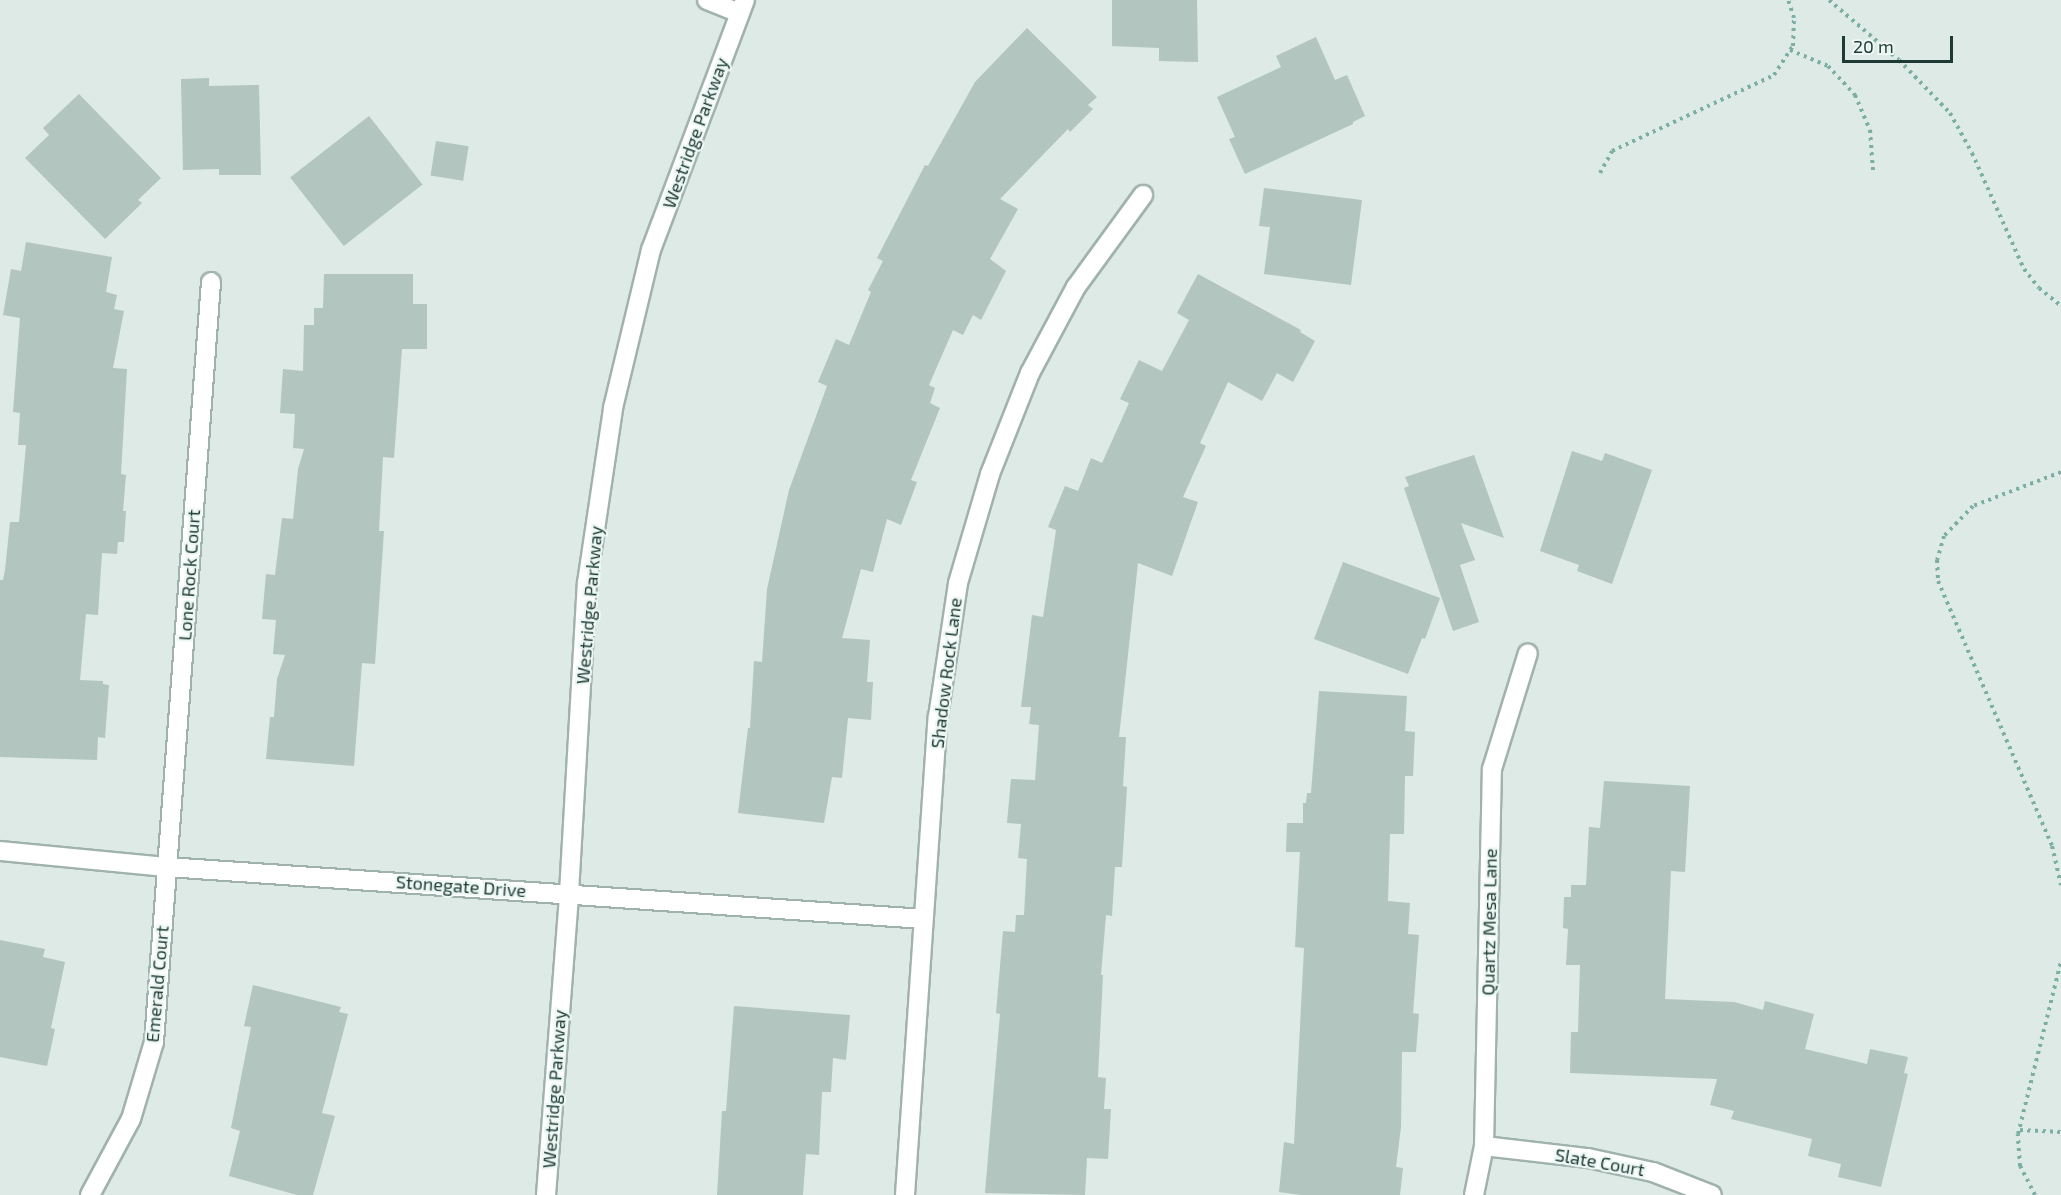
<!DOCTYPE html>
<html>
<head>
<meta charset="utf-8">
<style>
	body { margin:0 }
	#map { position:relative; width:2061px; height:1195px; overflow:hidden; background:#ddeae5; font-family:"Exo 2",sans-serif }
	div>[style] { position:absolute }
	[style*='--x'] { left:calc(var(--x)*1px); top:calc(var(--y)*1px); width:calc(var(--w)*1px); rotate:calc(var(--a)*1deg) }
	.building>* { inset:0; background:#b2c5be; transform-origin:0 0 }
	.path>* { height:4px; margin-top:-2px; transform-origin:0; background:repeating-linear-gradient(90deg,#7cafa3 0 3px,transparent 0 7.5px) }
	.roads { filter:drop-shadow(2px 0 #a0b2ad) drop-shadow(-2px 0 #a0b2ad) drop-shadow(0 2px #a0b2ad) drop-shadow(0 -2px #a0b2ad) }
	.minor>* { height:18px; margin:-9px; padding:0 9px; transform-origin:9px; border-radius:9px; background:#fff }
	span { translate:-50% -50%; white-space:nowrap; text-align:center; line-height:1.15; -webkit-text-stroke:4.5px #edf7f3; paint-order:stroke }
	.street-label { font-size:18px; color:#1e3a35 }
	.scale { position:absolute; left:1842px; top:36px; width:111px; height:27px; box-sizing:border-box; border:3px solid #1e3a35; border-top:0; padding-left:8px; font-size:18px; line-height:21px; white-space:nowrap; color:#1e3a35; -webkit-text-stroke:4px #edf7f3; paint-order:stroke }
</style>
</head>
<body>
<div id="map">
	<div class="building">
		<div style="clip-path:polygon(1112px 0,1197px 0,1198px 62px,1159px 61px,1159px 48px,1112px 46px)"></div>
		<div style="clip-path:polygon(1027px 28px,1097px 97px,1088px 105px,1093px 109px,1070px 132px,1068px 129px,1000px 199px,1018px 209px,990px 259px,1006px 271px,981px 320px,973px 315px,963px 335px,953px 330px,929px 385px,935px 388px,930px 403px,940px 408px,911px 480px,917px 482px,901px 525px,887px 519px,873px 572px,861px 569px,842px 638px,870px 640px,867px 682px,873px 682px,871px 720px,848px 718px,842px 778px,832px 777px,824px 823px,738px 813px,748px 728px,750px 728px,754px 661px,762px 662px,767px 589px,789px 490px,827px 386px,818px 382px,836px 339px,849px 345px,871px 292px,868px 290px,883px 261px,877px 258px,925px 165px,928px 166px,975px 82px)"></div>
		<div style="clip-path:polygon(1316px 37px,1335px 80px,1347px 75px,1365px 116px,1353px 122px,1353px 124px,1245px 174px,1229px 139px,1235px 137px,1217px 97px,1281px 67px,1276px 56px)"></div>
		<div style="clip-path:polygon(209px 78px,209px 86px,259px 85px,261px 175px,219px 175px,219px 169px,183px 170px,181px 79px)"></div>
		<div style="clip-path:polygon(79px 94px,161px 178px,138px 200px,142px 203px,105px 239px,25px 158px,49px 135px,43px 128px)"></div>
		<div style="left:369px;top:116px;width:87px;height:100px;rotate:52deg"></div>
		<div style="left:436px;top:141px;width:33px;height:35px;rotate:9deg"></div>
		<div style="clip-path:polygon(1264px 188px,1362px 200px,1351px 285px,1264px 274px,1270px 227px,1259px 226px)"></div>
		<div style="clip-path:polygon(26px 242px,112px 257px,106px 292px,117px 295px,114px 309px,124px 311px,113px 368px,127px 369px,121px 474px,126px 475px,123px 511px,126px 511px,124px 542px,118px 542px,117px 554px,102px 553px,98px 615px,86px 614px,80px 680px,103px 681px,103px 684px,109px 685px,105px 738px,98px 737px,97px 760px,0 757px,0 580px,3px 580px,5px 570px,10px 522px,19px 522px,26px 445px,18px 445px,20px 413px,13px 412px,20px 318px,3px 315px,11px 269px,21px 271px)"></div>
		<div style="clip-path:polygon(324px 274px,413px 274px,413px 304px,427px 304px,427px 349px,402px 349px,394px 458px,383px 457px,379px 531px,384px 531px,375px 664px,362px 663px,354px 766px,266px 759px,270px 717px,274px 717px,277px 679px,285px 655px,273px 654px,276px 620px,262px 619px,266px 574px,275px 575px,282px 518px,293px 519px,298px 469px,304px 449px,293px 448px,295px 414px,280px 413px,283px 369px,303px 371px,304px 325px,314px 325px,314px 308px,323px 308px)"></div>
		<div style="clip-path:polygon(1198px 274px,1301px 330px,1300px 332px,1315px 341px,1293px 382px,1277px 373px,1262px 401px,1228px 382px,1200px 443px,1206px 446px,1183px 497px,1198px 502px,1172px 576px,1138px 563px,1119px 737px,1126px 737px,1123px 786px,1127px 787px,1122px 867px,1115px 867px,1112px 916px,1106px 915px,1101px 975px,1103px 975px,1098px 1077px,1106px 1078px,1104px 1109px,1111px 1109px,1108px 1159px,1087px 1158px,1085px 1195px,985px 1193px,1000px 1014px,996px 1013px,1003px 931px,1015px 932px,1016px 915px,1024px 915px,1027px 859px,1018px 858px,1021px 824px,1007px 823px,1011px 779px,1035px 780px,1039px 725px,1029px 724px,1031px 707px,1021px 707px,1032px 615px,1043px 617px,1056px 530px,1048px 527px,1065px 486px,1078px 491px,1091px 458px,1102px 463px,1129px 403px,1120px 399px,1139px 360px,1162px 371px,1189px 320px,1177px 313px)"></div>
		<div style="clip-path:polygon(1572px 451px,1602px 461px,1605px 453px,1652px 470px,1612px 584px,1577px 571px,1579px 565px,1540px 551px)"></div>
		<div style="clip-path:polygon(1474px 455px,1504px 538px,1461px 523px,1475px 560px,1460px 565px,1479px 622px,1453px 631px,1404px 488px,1409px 486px,1405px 477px)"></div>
		<div style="clip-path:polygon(1343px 562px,1440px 598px,1425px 639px,1422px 638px,1408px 674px,1314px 639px)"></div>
		<div style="clip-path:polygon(1319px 691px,1407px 696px,1405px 731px,1415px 732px,1413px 776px,1405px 776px,1404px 834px,1390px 834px,1388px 901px,1410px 903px,1408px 934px,1419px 935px,1413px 1013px,1419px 1014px,1416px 1052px,1402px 1052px,1401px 1127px,1396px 1167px,1403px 1168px,1400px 1195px,1301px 1195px,1279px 1192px,1284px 1142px,1294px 1144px,1304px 948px,1295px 947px,1300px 852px,1286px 852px,1287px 823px,1303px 823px,1303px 803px,1306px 803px,1307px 793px,1311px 793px)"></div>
		<div style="clip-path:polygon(1604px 781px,1690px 786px,1685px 872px,1671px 871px,1665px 999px,1734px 1002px,1763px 1010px,1765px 1001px,1814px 1014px,1805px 1049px,1867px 1064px,1870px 1049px,1908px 1057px,1904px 1073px,1908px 1074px,1881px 1187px,1838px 1177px,1841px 1164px,1808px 1156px,1812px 1139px,1731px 1119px,1734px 1111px,1710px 1105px,1717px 1079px,1570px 1073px,1571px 1032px,1578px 1032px,1580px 965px,1566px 965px,1568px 929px,1563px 928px,1564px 897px,1571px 897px,1571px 885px,1586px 885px,1589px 827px,1600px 828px)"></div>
		<div style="clip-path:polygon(0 940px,45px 949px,43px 957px,65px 962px,51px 1028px,55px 1029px,47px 1066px,0 1057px)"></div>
		<div style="clip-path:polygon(253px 985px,341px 1007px,339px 1012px,348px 1014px,322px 1113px,335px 1116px,313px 1195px,297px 1195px,229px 1176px,240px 1131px,231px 1128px,251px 1027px,244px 1026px)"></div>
		<div style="clip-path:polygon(734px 1006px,850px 1015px,846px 1060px,833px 1058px,831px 1092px,822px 1092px,819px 1155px,806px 1154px,803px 1195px,717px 1195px,722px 1111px,726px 1111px)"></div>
	</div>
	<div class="path">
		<div style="--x:1829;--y:0;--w:92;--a:40.6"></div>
		<div style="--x:1899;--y:60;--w:74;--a:46.1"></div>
		<div style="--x:1950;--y:113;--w:46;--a:61.2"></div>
		<div style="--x:1972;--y:153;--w:127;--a:65.9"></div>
		<div style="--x:2024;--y:269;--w:24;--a:52"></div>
		<div style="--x:2039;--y:288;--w:28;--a:39"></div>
		<div style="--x:1790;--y:50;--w:41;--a:22.8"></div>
		<div style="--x:1828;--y:66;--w:40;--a:47"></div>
		<div style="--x:1855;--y:95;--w:38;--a:67"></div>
		<div style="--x:1870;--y:130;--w:41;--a:85.8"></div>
		<div style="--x:1600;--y:173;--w:25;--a:-61"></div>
		<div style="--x:1612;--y:151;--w:179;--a:-25.1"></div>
		<div style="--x:1774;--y:75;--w:35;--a:-57"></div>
		<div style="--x:1793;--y:46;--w:28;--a:-88"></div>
		<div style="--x:1794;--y:18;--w:19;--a:-108"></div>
		<div style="--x:2061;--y:472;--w:94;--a:158.9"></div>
		<div style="--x:1973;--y:506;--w:42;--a:134"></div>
		<div style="--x:1944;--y:536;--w:25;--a:106"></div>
		<div style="--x:1937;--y:560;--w:21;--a:87"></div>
		<div style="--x:1938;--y:581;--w:288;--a:66.7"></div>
		<div style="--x:2052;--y:846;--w:40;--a:77"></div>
		<div style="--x:2020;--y:1130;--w:41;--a:2.8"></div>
		<div style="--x:2035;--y:1195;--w:33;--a:-117"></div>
		<div style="--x:2020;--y:1166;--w:32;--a:-94"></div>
		<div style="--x:2018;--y:1134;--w:178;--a:-76"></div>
	</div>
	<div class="roads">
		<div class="minor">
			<div style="--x:707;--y:0;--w:35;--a:22"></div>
			<div style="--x:0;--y:851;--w:168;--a:5.5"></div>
			<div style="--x:167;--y:867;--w:758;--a:3.93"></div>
			<div style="--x:1484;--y:1146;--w:105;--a:6.6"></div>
			<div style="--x:1588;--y:1158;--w:66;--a:12.2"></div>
			<div style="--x:1653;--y:1172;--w:63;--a:21.3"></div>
			<div style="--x:90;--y:1195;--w:86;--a:-61.7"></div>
			<div style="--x:131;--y:1119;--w:80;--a:-73.4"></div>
			<div style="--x:154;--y:1042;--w:762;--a:-85.71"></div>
			<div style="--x:546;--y:1195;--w:303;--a:-85.6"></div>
			<div style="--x:569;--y:893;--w:311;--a:-86.7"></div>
			<div style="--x:587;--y:583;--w:177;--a:-81.5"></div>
			<div style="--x:613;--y:408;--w:163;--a:-76.5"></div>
			<div style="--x:651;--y:250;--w:267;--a:-69.4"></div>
			<div style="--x:905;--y:1195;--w:479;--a:-86.1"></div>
			<div style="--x:938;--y:717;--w:135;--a:-81.5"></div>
			<div style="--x:958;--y:583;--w:114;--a:-73.6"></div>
			<div style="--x:990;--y:474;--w:109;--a:-68.4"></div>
			<div style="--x:1030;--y:373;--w:98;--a:-61.9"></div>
			<div style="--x:1076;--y:287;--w:114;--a:-53.9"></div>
			<div style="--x:1474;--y:1195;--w:50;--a:-78.5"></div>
			<div style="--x:1484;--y:1146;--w:377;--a:-88.8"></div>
			<div style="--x:1492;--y:769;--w:121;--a:-72.8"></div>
		</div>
	</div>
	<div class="street-label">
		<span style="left:695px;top:133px;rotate:-70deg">Westridge Parkway</span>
		<span style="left:189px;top:575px;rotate:-86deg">Lone Rock Court</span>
		<span style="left:589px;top:605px;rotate:-85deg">Westridge Parkway</span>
		<span style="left:946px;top:673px;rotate:-83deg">Shadow Rock Lane</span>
		<span style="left:461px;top:886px;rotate:4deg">Stonegate Drive</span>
		<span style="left:1489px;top:922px;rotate:-89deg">Quartz Mesa Lane</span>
		<span style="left:157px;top:984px;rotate:-85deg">Emerald Court</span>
		<span style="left:554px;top:1089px;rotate:-86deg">Westridge Parkway</span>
		<span style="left:1600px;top:1162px;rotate:10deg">Slate Court</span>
	</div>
	<div class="scale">20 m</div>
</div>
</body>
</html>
